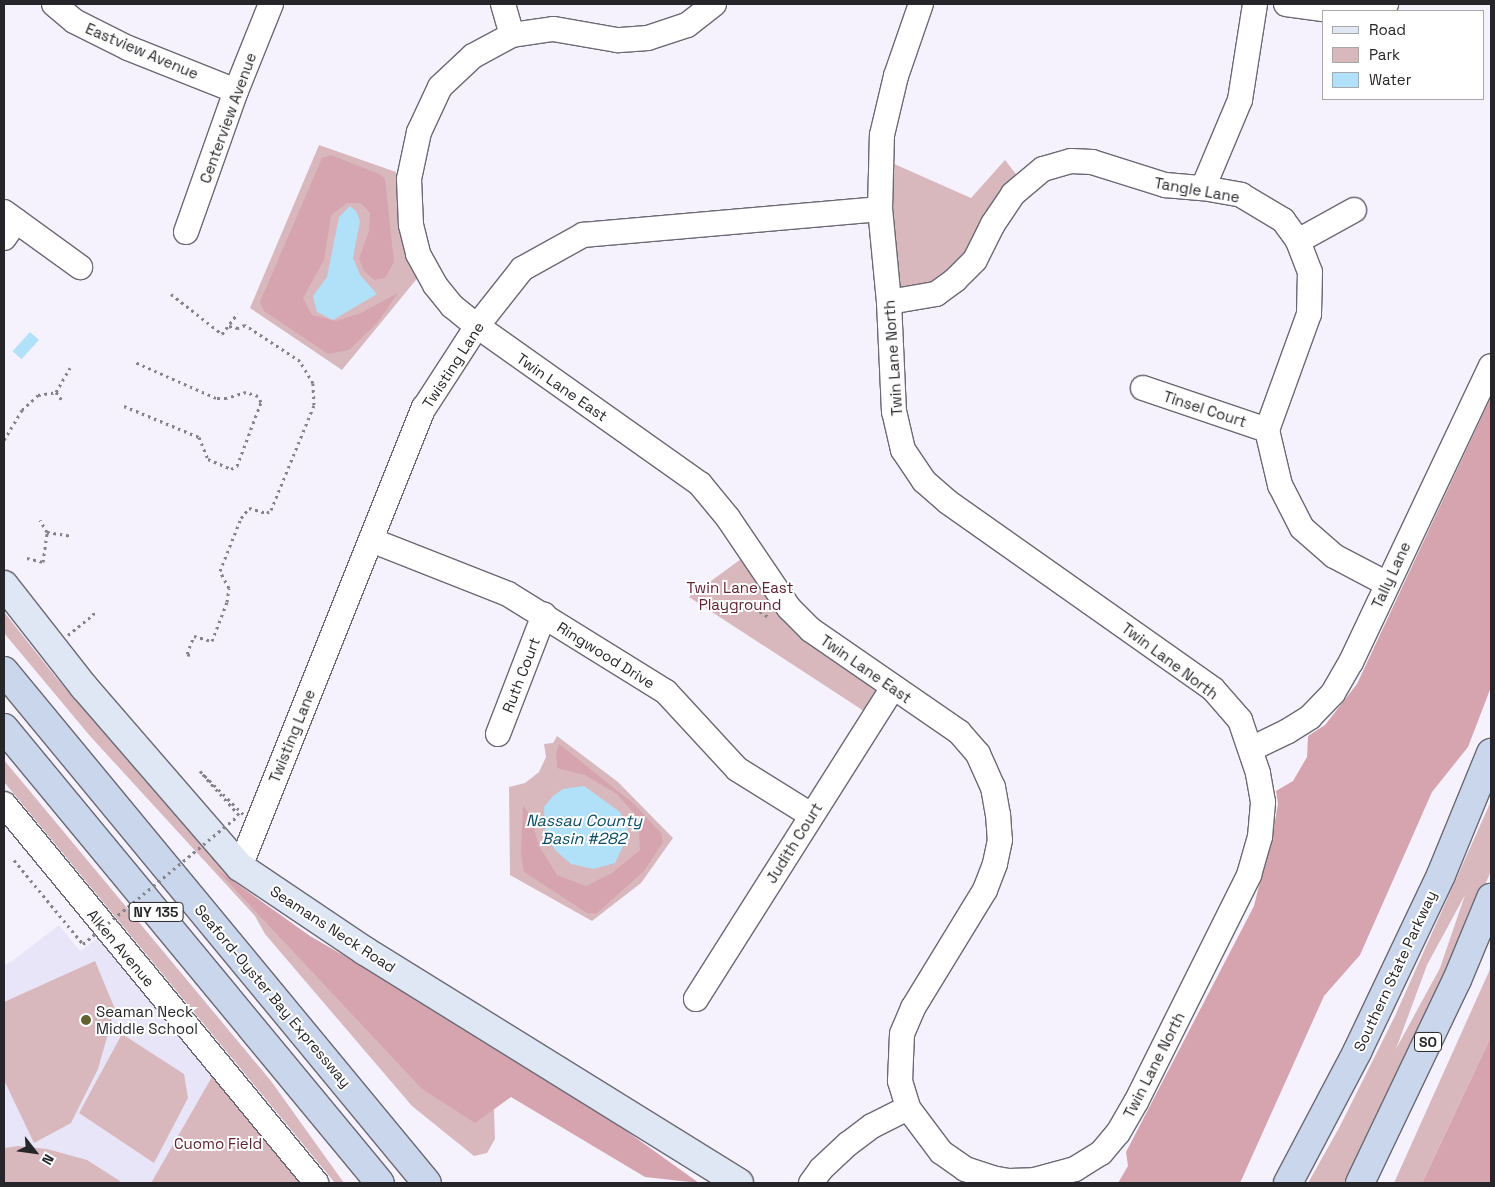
<!DOCTYPE html>
<html>
<head>
<meta charset="utf-8">
<style>
	body { margin:0 }
	#map { position:relative; width:1495px; height:1187px; overflow:hidden; background:#f5f2fe; font-family:"Space Grotesk",sans-serif }
	div>[style] { position:absolute }
	[style*='--x'] { left:calc(var(--x)*1px); top:calc(var(--y)*1px); width:calc(var(--w)*1px); rotate:calc(var(--a)*1deg) }
	.built>* { inset:0; background:#e9e5f8 }
	.green>* { inset:0; background:#d8b8bd }
	.forest>* { inset:0; background:#d6a4ae }
	.water>* { inset:0; background:#b0e1f8; transform-origin:0 0 }
	.path>* { height:3px; margin-top:-1.5px; transform-origin:0; background:repeating-linear-gradient(90deg,#84828a 0 2.5px,transparent 0 6.5px) }
	.roads { filter:drop-shadow(1px 0 #6b6973) drop-shadow(-1px 0 #6b6973) drop-shadow(0 1px #6b6973) drop-shadow(0 -1px #6b6973) }
	.minor>* { height:24px; margin:-12px; padding:0 12px; transform-origin:12px; border-radius:12px; background:#fff }
	.major>* { height:28px; margin:-14px; padding:0 14px; transform-origin:14px; border-radius:14px; background:#dfe6f4 }
	.highway>* { height:28px; margin:-14px; padding:0 14px; transform-origin:14px; border-radius:14px; background:#cad6ec }
	.path-bridge>* { height:3px; margin-top:-1.5px; transform-origin:0; background:repeating-linear-gradient(90deg,#84828a 0 2.5px,transparent 0 6.5px) }
	.dots>* { width:14px; height:14px; translate:-50% -50%; box-sizing:border-box; border:2px solid #fff; border-radius:50% }
	span { translate:-50% -50%; white-space:nowrap; text-align:center; line-height:1.15; -webkit-text-stroke:4px #fff; paint-order:stroke }
	.shield-label span { padding:1px 4px; background:#fff; border:1px solid; border-radius:4px; -webkit-text-stroke-width:0 }
	.shield-label { font-size:14px; color:#262529; font-weight:700 }
	.street-label { font-size:15px; color:#262529 }
	.park-label { font-size:15px; color:#5f2233 }
	.poi-label { font-size:15px; color:#262529 }
	.left { translate:0 -50%; text-align:left }
	.water-label { font-size:16px; color:#084b62; font-style:italic }
	.frame { position:absolute; inset:0; border:5px solid #262529; pointer-events:none }
	.legend { position:absolute; left:1322px; top:10px; width:162px; height:90px; box-sizing:border-box; background:#fff; border:1px solid #a8a8a9; margin:0; padding:6px 9px; list-style:none; font-size:15px; color:#262529 }
	.legend li { display:flex; align-items:center; gap:10px; height:25px }
	.legend b { width:25px; border:1px solid #a8a8a9 }
	.north { position:absolute; left:10px; top:1127px; width:50px; height:50px; -webkit-text-stroke:4px #fff; paint-order:stroke; rotate:120deg; font-size:14px; font-weight:700; line-height:20px; text-align:center; color:#262529 }
	.north::after { content:''; display:block; margin:auto; width:18px; height:22px; background:#262529; clip-path:polygon(50% 0,100% 100%,50% 72%,0 100%) }
</style>
</head>
<body>
<div id="map">
	<div class="built">
		<div style="clip-path:polygon(59px 925px,80px 951px,101px 936px,213px 1075px,151px 1183px,4px 1183px,4px 965px,12px 961px)"></div>
	</div>
	<div class="green">
		<div style="clip-path:polygon(319px 145px,396px 172px,398px 218px,406px 249px,420px 275px,342px 370px,250px 308px)"></div>
		<div style="clip-path:polygon(883px 159px,971px 198px,1005px 160px,1022px 182px,953px 279px,891px 301px)"></div>
		<div style="clip-path:polygon(748px 554px,888px 688px,870px 715px,689px 597px)"></div>
		<div style="clip-path:polygon(4px 612px,54px 675px,231px 880px,218px 870px,474px 1122px,494px 1109px,495px 1139px,487px 1153px,474px 1156px,412px 1106px,265px 934px,255px 916px,90px 736px,4px 633px)"></div>
		<div style="clip-path:polygon(557px 736px,618px 782px,673px 838px,641px 883px,592px 921px,510px 875px,509px 787px,525px 783px,539px 772px,546px 757px,544px 744px,553px 743px)"></div>
		<div style="clip-path:polygon(4px 760px,271px 1081px,344px 1183px,335px 1183px,4px 782px)"></div>
		<div style="clip-path:polygon(evenodd,1491px 801px,1491px 871px,1426px 1021px,1348px 1183px,1308px 1183px,1339px 1128px,1394px 1018px,1491px 801px,1465px 895px,1440px 968px,1396px 1049px,1427px 965px,1465px 895px)"></div>
		<div style="clip-path:polygon(95px 961px,115px 1009px,98px 1069px,71px 1123px,34px 1143px,4px 1080px,4px 1002px)"></div>
		<div style="clip-path:polygon(1491px 967px,1491px 1036px,1488px 1043px,1422px 1183px,1394px 1183px)"></div>
		<div style="clip-path:polygon(122px 1034px,184px 1074px,188px 1098px,154px 1163px,79px 1113px)"></div>
		<div style="clip-path:polygon(213px 1075px,301px 1183px,151px 1183px)"></div>
		<div style="clip-path:polygon(18px 1146px,47px 1149px,87px 1160px,120px 1181px,119px 1183px,4px 1183px,4px 1148px)"></div>
	</div>
	<div class="forest">
		<div style="clip-path:polygon(331px 155px,379px 174px,385px 179px,394px 262px,385px 278px,374px 280px,364px 271px,359px 259px,369px 231px,370px 213px,361px 203px,347px 203px,331px 215px,324px 260px,303px 298px,312px 315px,336px 321px,361px 313px,398px 293px,377px 323px,349px 350px,328px 354px,264px 311px,260px 302px,322px 158px)"></div>
		<div style="clip-path:polygon(1491px 397px,1491px 687px,1468px 747px,1432px 792px,1360px 955px,1324px 996px,1240px 1183px,1118px 1183px,1128px 1166px,1126px 1152px,1254px 906px,1275px 821px,1278px 804px,1276px 791px,1293px 781px,1307px 757px,1308px 736px,1325px 725px,1357px 684px)"></div>
		<div style="clip-path:polygon(559px 744px,634px 804px,661px 833px,663px 842px,644px 871px,596px 914px,587px 913px,524px 872px,521px 854px,523px 805px,530px 815px,539px 846px,557px 875px,586px 886px,612px 873px,640px 850px,638px 818px,617px 794px,585px 775px,557px 768px,556px 753px)"></div>
		<div style="clip-path:polygon(215px 868px,310px 936px,541px 1070px,699px 1183px,645px 1177px,511px 1097px,475px 1123px,422px 1089px)"></div>
		<div style="clip-path:polygon(1491px 1036px,1491px 1183px,1422px 1183px,1488px 1043px)"></div>
	</div>
	<div class="water">
		<div style="clip-path:polygon(350px 206px,356px 211px,360px 221px,353px 258px,360px 275px,377px 294px,333px 320px,317px 312px,313px 296px,327px 277px,339px 217px)"></div>
		<div style="left:30px;top:332px;width:12px;height:26px;rotate:42deg"></div>
		<div style="clip-path:polygon(584px 786px,620px 812px,629px 833px,615px 863px,593px 869px,571px 864px,556px 851px,548px 840px,545px 828px,544px 807px,553px 796px,563px 789px)"></div>
	</div>
	<div class="path">
		<div style="--x:171;--y:294;--w:65;--a:38.1"></div>
		<div style="--x:222;--y:334;--w:26;--a:-53"></div>
		<div style="--x:56;--y:392;--w:28;--a:-60"></div>
		<div style="--x:124;--y:406;--w:81;--a:22.5"></div>
		<div style="--x:199;--y:437;--w:24;--a:68"></div>
		<div style="--x:208;--y:459;--w:25;--a:23"></div>
		<div style="--x:231;--y:469;--w:7;--a:-27"></div>
		<div style="--x:237;--y:466;--w:68;--a:-69.4"></div>
		<div style="--x:261;--y:402;--w:7;--a:-117"></div>
		<div style="--x:258;--y:396;--w:13;--a:-162"></div>
		<div style="--x:246;--y:392;--w:21;--a:163"></div>
		<div style="--x:226;--y:398;--w:10;--a:180"></div>
		<div style="--x:216;--y:398;--w:89;--a:-156"></div>
		<div style="--x:4;--y:440;--w:35;--a:-59"></div>
		<div style="--x:22;--y:410;--w:22;--a:-43"></div>
		<div style="--x:38;--y:395;--w:18;--a:-9"></div>
		<div style="--x:56;--y:392;--w:9;--a:54"></div>
		<div style="--x:47;--y:532;--w:24;--a:9"></div>
		<div style="--x:27;--y:558;--w:16;--a:14"></div>
		<div style="--x:43;--y:562;--w:30;--a:-82"></div>
		<div style="--x:47;--y:532;--w:14;--a:-120"></div>
		<div style="--x:749;--y:604;--w:22;--a:34"></div>
		<div style="--x:758;--y:610;--w:9;--a:-54"></div>
		<div style="--x:68;--y:635;--w:32;--a:-39"></div>
		<div style="--x:93;--y:615;--w:5;--a:-68"></div>
		<div style="--x:190;--y:655;--w:3;--a:-162"></div>
		<div style="--x:187;--y:654;--w:19;--a:-69"></div>
		<div style="--x:194;--y:636;--w:19;--a:16"></div>
		<div style="--x:212;--y:641;--w:42;--a:-69"></div>
		<div style="--x:227;--y:602;--w:14;--a:-82"></div>
		<div style="--x:229;--y:588;--w:19;--a:-118"></div>
		<div style="--x:220;--y:571;--w:57;--a:-68.4"></div>
		<div style="--x:241;--y:518;--w:13;--a:-51"></div>
		<div style="--x:249;--y:508;--w:19;--a:16"></div>
		<div style="--x:267;--y:513;--w:5;--a:-37"></div>
		<div style="--x:271;--y:510;--w:113;--a:-67.7"></div>
		<div style="--x:314;--y:405;--w:22;--a:-93"></div>
		<div style="--x:313;--y:383;--w:26;--a:-121"></div>
		<div style="--x:300;--y:361;--w:66;--a:-146.8"></div>
		<div style="--x:245;--y:325;--w:8;--a:157"></div>
		<div style="--x:238;--y:328;--w:10;--a:-169"></div>
	</div>
	<div class="roads">
		<div class="minor">
			<div style="--x:54;--y:4;--w:26;--a:40"></div>
			<div style="--x:74;--y:21;--w:60;--a:26.6"></div>
			<div style="--x:128;--y:48;--w:116;--a:21.7"></div>
			<div style="--x:503;--y:4;--w:32;--a:74"></div>
			<div style="--x:714;--y:4;--w:34;--a:142"></div>
			<div style="--x:687;--y:25;--w:41;--a:161.6"></div>
			<div style="--x:648;--y:38;--w:31;--a:176"></div>
			<div style="--x:617;--y:40;--w:65;--a:-170.2"></div>
			<div style="--x:553;--y:29;--w:41;--a:171.7"></div>
			<div style="--x:512;--y:35;--w:44;--a:151.7"></div>
			<div style="--x:473;--y:56;--w:45;--a:136.8"></div>
			<div style="--x:440;--y:87;--w:50;--a:115"></div>
			<div style="--x:419;--y:132;--w:48;--a:102"></div>
			<div style="--x:409;--y:179;--w:46;--a:87.5"></div>
			<div style="--x:411;--y:225;--w:30;--a:76"></div>
			<div style="--x:418;--y:254;--w:35;--a:61"></div>
			<div style="--x:435;--y:285;--w:27;--a:51"></div>
			<div style="--x:452;--y:306;--w:32;--a:39"></div>
			<div style="--x:477;--y:326;--w:273;--a:35.3"></div>
			<div style="--x:700;--y:484;--w:44;--a:50.5"></div>
			<div style="--x:728;--y:518;--w:109;--a:55.9"></div>
			<div style="--x:789;--y:608;--w:31;--a:45"></div>
			<div style="--x:811;--y:630;--w:180;--a:34.6"></div>
			<div style="--x:959;--y:732;--w:29;--a:49"></div>
			<div style="--x:978;--y:754;--w:36;--a:66"></div>
			<div style="--x:993;--y:787;--w:27;--a:80"></div>
			<div style="--x:998;--y:814;--w:26;--a:86"></div>
			<div style="--x:1000;--y:840;--w:25;--a:102"></div>
			<div style="--x:995;--y:864;--w:28;--a:111"></div>
			<div style="--x:985;--y:890;--w:138;--a:121.4"></div>
			<div style="--x:913;--y:1008;--w:28;--a:113"></div>
			<div style="--x:902;--y:1034;--w:47;--a:92.4"></div>
			<div style="--x:900;--y:1081;--w:28;--a:73"></div>
			<div style="--x:908;--y:1108;--w:55;--a:53.1"></div>
			<div style="--x:941;--y:1152;--w:29;--a:35"></div>
			<div style="--x:965;--y:1169;--w:28;--a:18"></div>
			<div style="--x:992;--y:1178;--w:17;--a:10"></div>
			<div style="--x:1009;--y:1181;--w:25;--a:-2"></div>
			<div style="--x:1034;--y:1180;--w:42;--a:-15"></div>
			<div style="--x:1075;--y:1169;--w:31;--a:-32"></div>
			<div style="--x:1101;--y:1153;--w:26;--a:-50"></div>
			<div style="--x:1118;--y:1133;--w:36;--a:-60"></div>
			<div style="--x:1136;--y:1102;--w:254;--a:-63.5"></div>
			<div style="--x:1249;--y:875;--w:40;--a:-74"></div>
			<div style="--x:1260;--y:837;--w:35;--a:-85"></div>
			<div style="--x:1263;--y:802;--w:29;--a:-100"></div>
			<div style="--x:1258;--y:773;--w:56;--a:-108.8"></div>
			<div style="--x:1240;--y:720;--w:41;--a:-131.1"></div>
			<div style="--x:1213;--y:689;--w:324;--a:-144.8"></div>
			<div style="--x:948;--y:502;--w:32;--a:-139"></div>
			<div style="--x:924;--y:481;--w:37;--a:-124"></div>
			<div style="--x:903;--y:450;--w:39;--a:-103"></div>
			<div style="--x:894;--y:412;--w:110;--a:-92.6"></div>
			<div style="--x:889;--y:302;--w:93;--a:-95.5"></div>
			<div style="--x:880;--y:209;--w:74;--a:-88.5"></div>
			<div style="--x:882;--y:135;--w:61;--a:-76.7"></div>
			<div style="--x:896;--y:76;--w:76;--a:-70.9"></div>
			<div style="--x:1286;--y:4;--w:50;--a:8"></div>
			<div style="--x:1355;--y:11;--w:32;--a:-13"></div>
			<div style="--x:1203;--y:188;--w:95;--a:-67.2"></div>
			<div style="--x:1240;--y:100;--w:97;--a:-81.1"></div>
			<div style="--x:4;--y:212;--w:94;--a:35.9"></div>
			<div style="--x:186;--y:232;--w:150;--a:-70.5"></div>
			<div style="--x:236;--y:91;--w:94;--a:-68.1"></div>
			<div style="--x:4;--y:238;--w:21;--a:-55"></div>
			<div style="--x:1298;--y:241;--w:64;--a:-29"></div>
			<div style="--x:889;--y:302;--w:48;--a:-9.7"></div>
			<div style="--x:936;--y:294;--w:24;--a:-36"></div>
			<div style="--x:955;--y:280;--w:28;--a:-45"></div>
			<div style="--x:975;--y:260;--w:40;--a:-63.4"></div>
			<div style="--x:993;--y:224;--w:36;--a:-56"></div>
			<div style="--x:1013;--y:194;--w:39;--a:-40"></div>
			<div style="--x:1043;--y:169;--w:29;--a:-16"></div>
			<div style="--x:1071;--y:161;--w:21;--a:3"></div>
			<div style="--x:1092;--y:162;--w:77;--a:17.5"></div>
			<div style="--x:1165;--y:185;--w:38;--a:5"></div>
			<div style="--x:1203;--y:188;--w:39;--a:10"></div>
			<div style="--x:1241;--y:195;--w:49;--a:30.8"></div>
			<div style="--x:1283;--y:220;--w:26;--a:54"></div>
			<div style="--x:1298;--y:241;--w:33;--a:69"></div>
			<div style="--x:1310;--y:272;--w:42;--a:91.4"></div>
			<div style="--x:1309;--y:314;--w:123;--a:109.9"></div>
			<div style="--x:1267;--y:430;--w:57;--a:76.7"></div>
			<div style="--x:1280;--y:485;--w:48;--a:62.9"></div>
			<div style="--x:1302;--y:528;--w:43;--a:41.2"></div>
			<div style="--x:1334;--y:556;--w:60;--a:27.8"></div>
			<div style="--x:1143;--y:388;--w:131;--a:18.7"></div>
			<div style="--x:371;--y:540;--w:147;--a:21.5"></div>
			<div style="--x:508;--y:594;--w:186;--a:31.8"></div>
			<div style="--x:666;--y:692;--w:105;--a:47.3"></div>
			<div style="--x:737;--y:769;--w:87;--a:31.9"></div>
			<div style="--x:498;--y:734;--w:128;--a:-68.9"></div>
			<div style="--x:1251;--y:749;--w:41;--a:-25.9"></div>
			<div style="--x:1288;--y:731;--w:26;--a:-32"></div>
			<div style="--x:1310;--y:717;--w:33;--a:-46"></div>
			<div style="--x:1333;--y:693;--w:36;--a:-60"></div>
			<div style="--x:1351;--y:662;--w:327;--a:-64.7"></div>
			<div style="--x:4;--y:804;--w:491;--a:50.5"></div>
			<div style="--x:240;--y:867;--w:495;--a:-68.2"></div>
			<div style="--x:424;--y:408;--w:98;--a:-57.1"></div>
			<div style="--x:477;--y:326;--w:73;--a:-51.7"></div>
			<div style="--x:522;--y:269;--w:70;--a:-29.1"></div>
			<div style="--x:583;--y:235;--w:298;--a:-5"></div>
			<div style="--x:696;--y:999;--w:369;--a:-57.7"></div>
			<div style="--x:811;--y:1183;--w:17;--a:-54"></div>
			<div style="--x:821;--y:1169;--w:37;--a:-43"></div>
			<div style="--x:848;--y:1144;--w:30;--a:-37"></div>
			<div style="--x:872;--y:1126;--w:40;--a:-26.6"></div>
		</div>
		<div class="major">
			<div style="--x:4;--y:585;--w:130;--a:51.9"></div>
			<div style="--x:84;--y:687;--w:238;--a:49.1"></div>
			<div style="--x:240;--y:867;--w:151;--a:33.9"></div>
			<div style="--x:365;--y:951;--w:440;--a:31.8"></div>
		</div>
		<div class="highway">
			<div style="--x:4;--y:671;--w:664;--a:50.44"></div>
			<div style="--x:4;--y:728;--w:590;--a:50.43"></div>
			<div style="--x:1288;--y:1183;--w:148;--a:-62.2"></div>
			<div style="--x:1357;--y:1052;--w:196;--a:-64.6"></div>
			<div style="--x:1441;--y:875;--w:132;--a:-67.7"></div>
			<div style="--x:1360;--y:1183;--w:225;--a:-64.5"></div>
			<div style="--x:1457;--y:980;--w:89;--a:-67.5"></div>
		</div>
	</div>
	<div class="path-bridge">
		<div style="--x:14;--y:860;--w:109;--a:50.6"></div>
		<div style="--x:83;--y:944;--w:202;--a:-39.6"></div>
		<div style="--x:239;--y:815;--w:59;--a:-131.6"></div>
		<div style="--x:200;--y:771;--w:64;--a:45"></div>
	</div>
	<div class="dots">
		<div style="left:86px;top:1020px;background:#61622f"></div>
	</div>
	<div class="shield-label">
		<span style="left:156px;top:912px">NY 135</span>
		<span style="left:1428px;top:1042px">SO</span>
	</div>
	<div class="street-label">
		<span style="left:142px;top:51px;rotate:23deg">Eastview Avenue</span>
		<span style="left:228px;top:118px;rotate:-70deg">Centerview Avenue</span>
		<span style="left:1197px;top:190px;rotate:10deg">Tangle Lane</span>
		<span style="left:893px;top:358px;rotate:-94deg">Twin Lane North</span>
		<span style="left:453px;top:365px;rotate:-57deg">Twisting Lane</span>
		<span style="left:562px;top:387px;rotate:35deg">Twin Lane East</span>
		<span style="left:1205px;top:409px;rotate:18deg">Tinsel Court</span>
		<span style="left:1391px;top:575px;rotate:-65deg">Tally Lane</span>
		<span style="left:606px;top:655px;rotate:32deg">Ringwood Drive</span>
		<span style="left:1170px;top:661px;rotate:37deg">Twin Lane North</span>
		<span style="left:866px;top:669px;rotate:35deg">Twin Lane East</span>
		<span style="left:521px;top:675px;rotate:-69deg">Ruth Court</span>
		<span style="left:292px;top:736px;rotate:-68deg">Twisting Lane</span>
		<span style="left:794px;top:843px;rotate:-58deg">Judith Court</span>
		<span style="left:333px;top:929px;rotate:33deg">Seamans Neck Road</span>
		<span style="left:121px;top:948px;rotate:50deg">Alken Avenue</span>
		<span style="left:1395px;top:971px;rotate:-65deg">Southern State Parkway</span>
		<span style="left:273px;top:996px;rotate:50deg">Seaford-Oyster Bay Expressway</span>
		<span style="left:1154px;top:1065px;rotate:-63deg">Twin Lane North</span>
	</div>
	<div class="park-label">
		<span style="left:740px;top:596px">Twin Lane East<br>Playground</span>
		<span style="left:218px;top:1144px">Cuomo Field</span>
	</div>
	<div class="poi-label">
		<span class="left" style="left:96px;top:1020px">Seaman Neck<br>Middle School</span>
	</div>
	<div class="water-label">
		<span style="left:584px;top:830px">Nassau County<br>Basin #282</span>
	</div>
	<div class="frame"></div>
	<ul class="legend">
	<li><b style="height:6px;background:#dfe6f4"></b>Road</li>
	<li><b style="height:14px;background:#d8b8bd"></b>Park</li>
	<li><b style="height:14px;background:#b0e1f8"></b>Water</li>
	</ul>
	<div class="north">N</div>
</div>
</body>
</html>
